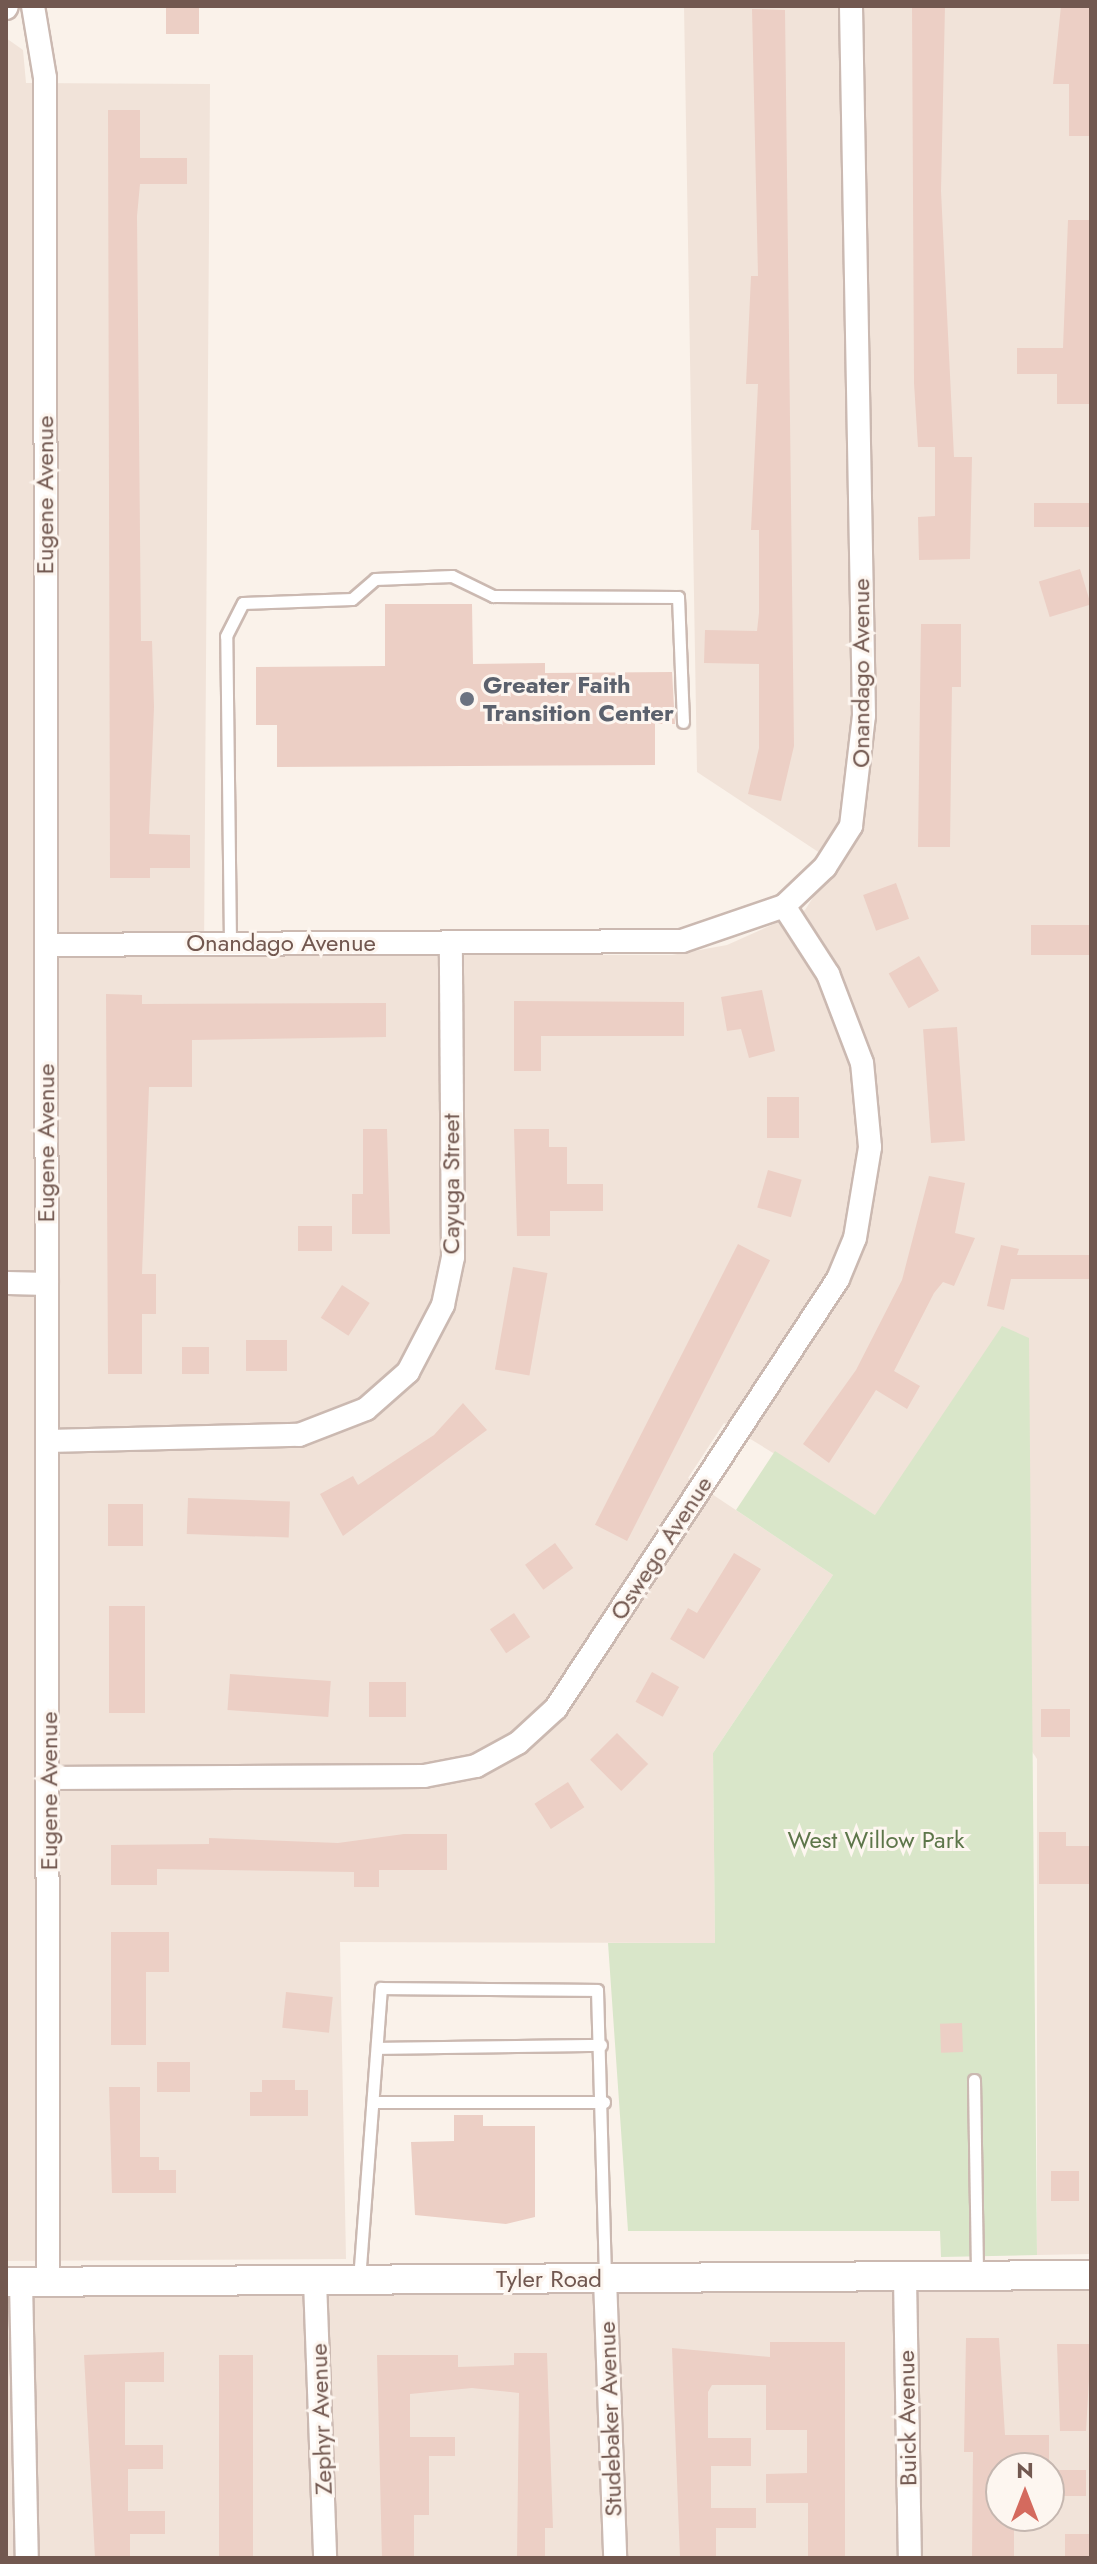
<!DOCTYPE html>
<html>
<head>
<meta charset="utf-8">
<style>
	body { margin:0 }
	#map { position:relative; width:1097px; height:2564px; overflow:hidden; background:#faf2ea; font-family:Jost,sans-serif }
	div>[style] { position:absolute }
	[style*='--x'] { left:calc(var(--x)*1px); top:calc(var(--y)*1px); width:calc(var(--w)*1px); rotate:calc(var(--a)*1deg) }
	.residential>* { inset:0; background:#f1e3d9 }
	.green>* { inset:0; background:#d9e6c9 }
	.building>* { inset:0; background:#eccfc5; transform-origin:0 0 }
	.roads { filter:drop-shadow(2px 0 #cbb9b1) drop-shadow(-2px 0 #cbb9b1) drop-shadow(0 2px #cbb9b1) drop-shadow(0 -2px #cbb9b1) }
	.service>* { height:11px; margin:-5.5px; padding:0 5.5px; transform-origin:5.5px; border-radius:5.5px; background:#fff }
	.minor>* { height:22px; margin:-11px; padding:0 11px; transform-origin:11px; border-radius:11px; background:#fff }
	.tertiary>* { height:28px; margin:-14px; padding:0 14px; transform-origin:14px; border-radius:14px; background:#fff }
	.dots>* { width:22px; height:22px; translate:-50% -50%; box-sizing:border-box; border:4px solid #fdf6f0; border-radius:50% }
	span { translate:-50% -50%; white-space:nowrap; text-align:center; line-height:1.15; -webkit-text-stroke:6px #fdf6f0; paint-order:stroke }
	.street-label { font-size:24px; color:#725850 }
	.worship-label { font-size:24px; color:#5b616d; font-weight:700 }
	.left { translate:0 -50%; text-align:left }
	.park-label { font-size:24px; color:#5d764a }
	.frame { position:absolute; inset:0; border:8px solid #725850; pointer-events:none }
	.north { position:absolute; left:985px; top:2452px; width:80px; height:80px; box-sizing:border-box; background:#fdf6f0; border:2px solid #c5b7b0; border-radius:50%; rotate:0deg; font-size:22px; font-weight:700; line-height:32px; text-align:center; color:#725850 }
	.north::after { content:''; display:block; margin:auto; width:28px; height:36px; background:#d46a5e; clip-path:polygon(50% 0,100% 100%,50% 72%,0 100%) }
</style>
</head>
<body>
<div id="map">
	<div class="residential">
		<div style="clip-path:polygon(684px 6px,1091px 6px,1091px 2254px,1037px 2255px,1037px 1759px,875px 1515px,724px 1423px,688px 1478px,833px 1575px,713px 1753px,715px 1943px,340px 1942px,346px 2259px,6px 2261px,6px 38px,23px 50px,26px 83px,210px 84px,204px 955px,672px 955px,727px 945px,805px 910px,835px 863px,697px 772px)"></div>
		<div style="clip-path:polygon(evenodd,1091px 2288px,1091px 2558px,6px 2558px,6px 2294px,1091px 2288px,1001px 2468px,1049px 2468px,1049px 2516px,1001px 2516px,1001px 2468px)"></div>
	</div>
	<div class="green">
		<div style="clip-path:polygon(1002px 1326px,1029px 1338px,1037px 2255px,941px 2257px,940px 2231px,628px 2231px,608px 1943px,715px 1943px,713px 1753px,833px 1575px,736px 1510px,775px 1451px,875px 1515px)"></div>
	</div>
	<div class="building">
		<div style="left:166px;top:6px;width:33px;height:28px"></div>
		<div style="clip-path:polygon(912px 6px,945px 6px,941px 191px,954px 457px,972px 457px,970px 559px,919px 560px,918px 517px,935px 516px,935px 447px,918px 447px,914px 383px)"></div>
		<div style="clip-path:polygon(1061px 6px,1091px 6px,1091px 136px,1069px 136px,1069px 84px,1053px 84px)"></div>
		<div style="clip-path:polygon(752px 9px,785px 10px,794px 746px,781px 801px,748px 794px,759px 748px,759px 664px,704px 663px,705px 630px,757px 631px,759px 613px,759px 530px,751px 530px,758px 384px,746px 384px,751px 276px,758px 276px)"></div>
		<div style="clip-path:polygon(108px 110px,140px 110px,140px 158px,187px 158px,187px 184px,140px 184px,137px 216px,141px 641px,152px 641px,154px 707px,149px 834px,190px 835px,190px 868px,150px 868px,150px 878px,110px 878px)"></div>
		<div style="clip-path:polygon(1068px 220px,1091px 220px,1091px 404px,1057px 404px,1057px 374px,1017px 374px,1017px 348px,1063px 348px)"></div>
		<div style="left:1091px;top:503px;width:24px;height:57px;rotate:90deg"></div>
		<div style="left:1080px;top:569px;width:37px;height:43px;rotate:73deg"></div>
		<div style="clip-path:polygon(385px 604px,472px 604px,473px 664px,545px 663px,545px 673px,672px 672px,675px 724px,655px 724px,655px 765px,277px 767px,277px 725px,256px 725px,256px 667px,385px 666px)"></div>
		<div style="clip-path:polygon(921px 624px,961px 624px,961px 687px,952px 687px,950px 847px,918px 847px)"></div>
		<div style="left:896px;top:883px;width:38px;height:35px;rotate:70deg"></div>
		<div style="left:1031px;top:925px;width:60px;height:30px"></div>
		<div style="left:919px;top:956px;width:40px;height:35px;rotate:60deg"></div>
		<div style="clip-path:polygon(762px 990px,775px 1051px,749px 1058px,741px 1029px,727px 1031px,721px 997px)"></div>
		<div style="clip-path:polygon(106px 994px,142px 995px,142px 1004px,386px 1003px,386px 1037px,192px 1040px,192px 1087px,149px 1087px,142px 1274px,156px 1274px,156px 1314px,142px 1314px,142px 1374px,108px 1374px)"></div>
		<div style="clip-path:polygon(514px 1001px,684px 1002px,684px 1036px,541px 1036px,541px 1071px,514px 1071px)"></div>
		<div style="left:957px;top:1027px;width:114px;height:34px;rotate:86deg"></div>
		<div style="left:767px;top:1097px;width:32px;height:41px"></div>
		<div style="clip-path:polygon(363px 1129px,387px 1129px,390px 1234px,352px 1234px,352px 1194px,363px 1194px)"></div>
		<div style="clip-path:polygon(514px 1129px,549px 1129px,549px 1147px,567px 1147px,567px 1184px,603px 1184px,603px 1211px,550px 1211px,550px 1236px,517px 1236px)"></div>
		<div style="left:768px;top:1170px;width:35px;height:39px;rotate:16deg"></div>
		<div style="clip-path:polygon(929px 1176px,965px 1183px,955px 1233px,975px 1238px,954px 1286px,943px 1282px,934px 1293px,894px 1371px,920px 1386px,907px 1409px,876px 1390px,829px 1463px,803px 1444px,856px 1370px,902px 1280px)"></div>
		<div style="left:298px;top:1226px;width:34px;height:25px"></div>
		<div style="left:738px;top:1244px;width:36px;height:315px;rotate:27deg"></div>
		<div style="clip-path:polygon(1001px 1245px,1019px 1249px,1017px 1255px,1091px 1255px,1091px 1279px,1011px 1279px,1004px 1310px,987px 1306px)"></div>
		<div style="left:513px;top:1267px;width:35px;height:104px;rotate:10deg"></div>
		<div style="left:342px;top:1285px;width:33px;height:39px;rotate:33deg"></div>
		<div style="left:246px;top:1340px;width:41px;height:31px"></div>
		<div style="left:182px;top:1347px;width:27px;height:27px"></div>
		<div style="clip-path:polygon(463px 1403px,487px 1430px,343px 1536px,320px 1494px,353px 1476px,358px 1485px,434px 1435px)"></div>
		<div style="left:188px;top:1498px;width:102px;height:36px;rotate:2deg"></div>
		<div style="left:108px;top:1504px;width:35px;height:42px"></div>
		<div style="left:555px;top:1543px;width:31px;height:37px;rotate:54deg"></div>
		<div style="clip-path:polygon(734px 1553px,761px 1569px,704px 1659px,670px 1639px,688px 1608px,697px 1613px)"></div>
		<div style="left:109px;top:1606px;width:36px;height:107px"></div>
		<div style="left:514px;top:1613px;width:29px;height:29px;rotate:56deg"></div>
		<div style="left:652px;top:1672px;width:31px;height:34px;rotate:29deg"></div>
		<div style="left:230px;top:1674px;width:101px;height:36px;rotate:4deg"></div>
		<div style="left:369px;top:1682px;width:37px;height:35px"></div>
		<div style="left:1041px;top:1709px;width:29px;height:28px"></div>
		<div style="left:617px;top:1733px;width:44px;height:38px;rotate:45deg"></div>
		<div style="left:568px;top:1782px;width:30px;height:40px;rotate:57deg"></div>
		<div style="clip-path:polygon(1039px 1832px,1066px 1832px,1066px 1846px,1091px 1846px,1091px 1884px,1039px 1884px)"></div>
		<div style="clip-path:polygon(404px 1834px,447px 1834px,447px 1870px,379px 1870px,379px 1887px,354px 1887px,354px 1872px,157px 1869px,157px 1885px,111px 1885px,111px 1845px,209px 1844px,209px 1838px,338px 1843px)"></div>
		<div style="clip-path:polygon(111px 1932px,169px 1932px,169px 1972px,146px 1972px,146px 2045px,111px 2045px)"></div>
		<div style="left:286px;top:1992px;width:47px;height:36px;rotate:6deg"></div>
		<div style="left:962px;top:2023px;width:29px;height:22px;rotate:88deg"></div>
		<div style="left:157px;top:2062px;width:33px;height:30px"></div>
		<div style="clip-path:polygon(262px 2080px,295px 2080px,295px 2090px,308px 2090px,308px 2116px,250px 2116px,250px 2092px,262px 2092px)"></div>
		<div style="clip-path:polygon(109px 2087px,140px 2087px,140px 2157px,159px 2157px,159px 2170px,176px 2170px,176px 2193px,112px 2193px)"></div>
		<div style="clip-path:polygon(454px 2115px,483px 2115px,483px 2126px,535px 2126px,535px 2217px,506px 2224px,415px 2215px,411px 2142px,454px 2141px)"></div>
		<div style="left:1051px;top:2171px;width:28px;height:30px"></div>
		<div style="clip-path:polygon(966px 2338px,999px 2338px,1005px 2435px,1049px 2435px,1049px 2466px,1001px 2466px,1001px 2516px,1014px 2516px,1014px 2558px,972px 2558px,973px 2452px,964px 2452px)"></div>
		<div style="clip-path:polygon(770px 2342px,845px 2342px,845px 2558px,808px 2558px,808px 2503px,766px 2503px,766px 2474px,807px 2473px,807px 2430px,766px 2430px,766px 2385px,712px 2385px,708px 2392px,708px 2438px,751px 2438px,751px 2466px,711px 2466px,711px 2508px,756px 2508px,756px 2528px,716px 2528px,716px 2558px,680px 2558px,672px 2348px,770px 2357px)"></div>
		<div style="clip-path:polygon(1057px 2344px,1091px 2344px,1086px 2431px,1060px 2431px)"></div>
		<div style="clip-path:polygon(164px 2352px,164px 2382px,125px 2382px,125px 2445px,163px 2445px,163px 2469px,128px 2469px,128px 2511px,165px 2511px,165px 2534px,130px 2534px,130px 2558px,95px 2558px,84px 2355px)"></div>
		<div style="clip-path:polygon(514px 2353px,547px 2353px,553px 2528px,545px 2528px,545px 2558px,517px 2558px,519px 2393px,472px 2388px,410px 2394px,410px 2437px,455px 2437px,455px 2456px,429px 2456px,429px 2515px,414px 2515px,414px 2558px,382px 2558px,377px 2355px,458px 2355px,458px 2367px,514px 2365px)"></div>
		<div style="left:219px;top:2355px;width:34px;height:203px"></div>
		<div style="left:1056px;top:2470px;width:30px;height:26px"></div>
		<div style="left:1065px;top:2534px;width:25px;height:24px"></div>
	</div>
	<div class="roads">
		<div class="service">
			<div style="--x:230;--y:942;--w:306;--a:-90.7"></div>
			<div style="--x:226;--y:636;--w:37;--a:-63"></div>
			<div style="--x:243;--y:603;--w:109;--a:-2.1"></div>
			<div style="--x:352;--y:599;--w:30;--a:-41"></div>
			<div style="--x:375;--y:579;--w:77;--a:-2.2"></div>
			<div style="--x:452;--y:576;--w:46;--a:26"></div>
			<div style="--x:493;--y:596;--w:185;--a:0.3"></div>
			<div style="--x:678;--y:597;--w:125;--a:87.7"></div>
			<div style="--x:377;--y:2048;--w:224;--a:-0.8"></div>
			<div style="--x:974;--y:2080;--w:195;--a:89.1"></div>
			<div style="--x:373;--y:2102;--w:231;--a:0"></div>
			<div style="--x:359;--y:2280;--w:293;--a:-85.7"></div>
			<div style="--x:381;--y:1988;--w:216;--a:0.5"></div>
			<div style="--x:597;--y:1990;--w:289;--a:88.4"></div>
		</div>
		<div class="minor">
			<div style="--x:33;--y:6;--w:73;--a:80.5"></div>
			<div style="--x:45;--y:78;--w:2203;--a:89.92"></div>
			<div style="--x:6;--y:8;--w:2;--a:-63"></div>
			<div style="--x:46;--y:945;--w:636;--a:-0.36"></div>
			<div style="--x:682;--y:941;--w:108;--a:-18.9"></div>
			<div style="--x:784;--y:906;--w:57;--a:-43.6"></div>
			<div style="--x:825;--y:867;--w:49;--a:-57.6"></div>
			<div style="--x:851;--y:826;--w:111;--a:-83.3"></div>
			<div style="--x:864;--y:716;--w:710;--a:-91.05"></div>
			<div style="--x:6;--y:1283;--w:41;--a:1.4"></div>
			<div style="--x:48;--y:1441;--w:251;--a:-1.4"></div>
			<div style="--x:299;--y:1435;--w:72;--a:-21.2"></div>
			<div style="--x:366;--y:1409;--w:56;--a:-41.4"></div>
			<div style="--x:408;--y:1372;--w:76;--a:-62.4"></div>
			<div style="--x:443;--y:1305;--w:49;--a:-78.2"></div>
			<div style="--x:453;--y:1257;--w:315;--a:-90.4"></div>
			<div style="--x:48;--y:1778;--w:376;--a:-0.3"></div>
			<div style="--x:424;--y:1776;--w:53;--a:-10.9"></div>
			<div style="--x:476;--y:1766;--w:48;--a:-28.7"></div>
			<div style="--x:518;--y:1743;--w:52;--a:-42.6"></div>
			<div style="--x:556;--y:1708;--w:513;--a:-56.68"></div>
			<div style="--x:838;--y:1279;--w:44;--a:-67.5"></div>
			<div style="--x:855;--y:1238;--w:92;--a:-80.6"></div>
			<div style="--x:870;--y:1147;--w:84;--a:-95.4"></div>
			<div style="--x:862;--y:1063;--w:95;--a:-110.9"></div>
			<div style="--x:828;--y:974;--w:81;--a:-122.9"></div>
			<div style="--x:905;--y:2278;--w:280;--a:89"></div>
			<div style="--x:605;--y:2279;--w:279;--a:87.9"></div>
			<div style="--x:315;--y:2281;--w:277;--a:87.9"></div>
			<div style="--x:21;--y:2282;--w:276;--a:88.8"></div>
		</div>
		<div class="tertiary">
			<div style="--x:6;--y:2282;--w:1085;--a:-0.37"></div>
		</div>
	</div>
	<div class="dots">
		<div style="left:467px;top:699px;background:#6b7280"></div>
	</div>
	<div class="street-label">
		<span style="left:45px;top:495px;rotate:-90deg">Eugene Avenue</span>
		<span style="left:861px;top:673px;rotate:-90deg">Onandago Avenue</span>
		<span style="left:281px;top:943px">Onandago Avenue</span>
		<span style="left:46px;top:1143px;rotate:-90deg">Eugene Avenue</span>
		<span style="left:451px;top:1184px;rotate:-90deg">Cayuga Street</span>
		<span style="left:661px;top:1548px;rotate:-57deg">Oswego Avenue</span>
		<span style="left:49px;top:1791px;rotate:-90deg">Eugene Avenue</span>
		<span style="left:549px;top:2279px">Tyler Road</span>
		<span style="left:907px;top:2418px;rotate:-91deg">Buick Avenue</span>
		<span style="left:321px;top:2419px;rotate:-92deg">Zephyr Avenue</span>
		<span style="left:610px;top:2419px;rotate:-92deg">Studebaker Avenue</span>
	</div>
	<div class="worship-label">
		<span class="left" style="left:483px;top:699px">Greater Faith<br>Transition Center</span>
	</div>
	<div class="park-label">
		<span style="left:876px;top:1840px">West Willow Park</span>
	</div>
	<div class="frame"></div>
	<div class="north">N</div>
</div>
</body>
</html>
